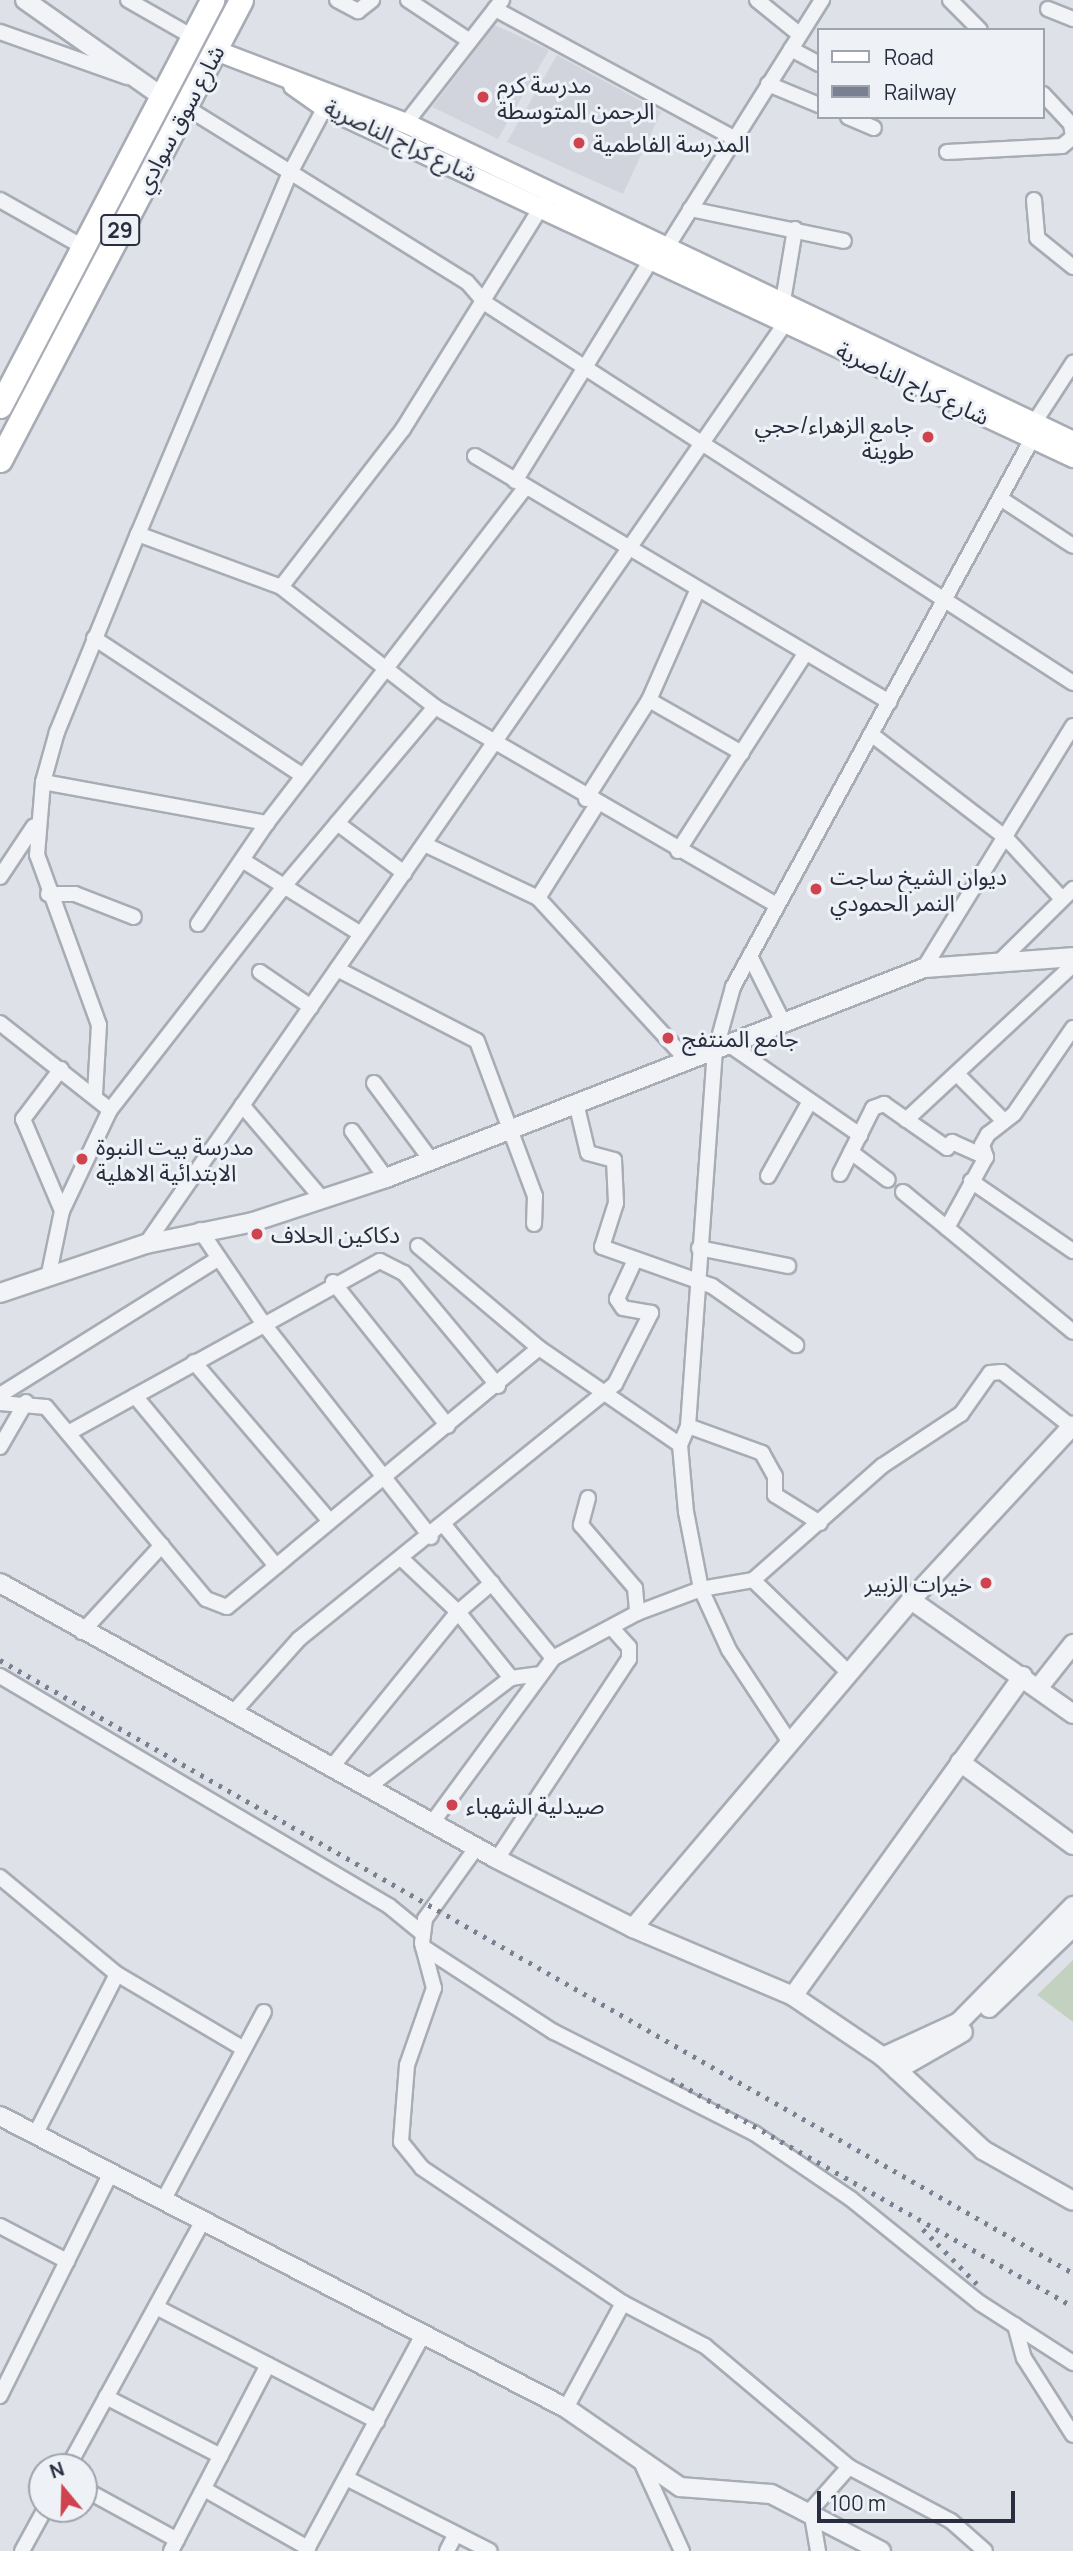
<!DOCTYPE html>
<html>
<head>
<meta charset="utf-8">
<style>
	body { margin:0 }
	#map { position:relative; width:1073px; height:2551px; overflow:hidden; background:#dee2e8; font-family:Manrope,"Noto Sans Arabic",sans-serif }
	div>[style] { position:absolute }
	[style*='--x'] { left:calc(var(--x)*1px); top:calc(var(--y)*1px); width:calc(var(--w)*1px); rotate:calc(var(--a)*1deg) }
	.built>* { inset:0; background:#d1d4dd }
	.green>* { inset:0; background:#c3d2c0 }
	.roads { filter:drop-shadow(2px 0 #a7acb5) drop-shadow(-2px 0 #a7acb5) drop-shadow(0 2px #a7acb5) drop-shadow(0 -2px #a7acb5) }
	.minor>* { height:14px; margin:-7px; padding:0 7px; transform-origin:7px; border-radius:7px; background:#f1f3f6 }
	.tertiary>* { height:18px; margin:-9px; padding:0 9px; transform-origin:9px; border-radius:9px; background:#f1f3f6 }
	.secondary>* { height:19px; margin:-9.5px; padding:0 9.5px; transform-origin:9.5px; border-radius:9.5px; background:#fff }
	.primary>* { height:23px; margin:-11.5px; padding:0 11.5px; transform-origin:11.5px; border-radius:11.5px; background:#fff }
	.rail>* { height:4.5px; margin-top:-2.25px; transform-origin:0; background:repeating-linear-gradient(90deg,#788091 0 3.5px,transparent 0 10.5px) }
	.dots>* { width:19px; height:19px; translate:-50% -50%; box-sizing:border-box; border:4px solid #eef1f6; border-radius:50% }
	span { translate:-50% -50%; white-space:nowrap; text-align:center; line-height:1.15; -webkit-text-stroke:6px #eef1f6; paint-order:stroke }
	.shield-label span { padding:2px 5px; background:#eef1f6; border:2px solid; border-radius:5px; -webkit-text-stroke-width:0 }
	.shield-label { font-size:21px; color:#282e3f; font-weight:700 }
	.poi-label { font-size:23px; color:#282e3f }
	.left { translate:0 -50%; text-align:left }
	.right { translate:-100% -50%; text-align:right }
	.street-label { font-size:23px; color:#282e3f }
	.legend { position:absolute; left:817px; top:28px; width:228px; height:91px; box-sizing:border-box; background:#eef1f6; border:2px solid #9fa3ad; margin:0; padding:9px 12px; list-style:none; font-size:21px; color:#282e3f }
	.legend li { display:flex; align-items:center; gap:14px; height:35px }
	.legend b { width:35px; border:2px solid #9fa3ad }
	.north { position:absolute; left:28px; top:2453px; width:70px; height:70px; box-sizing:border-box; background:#eef1f6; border:2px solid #9fa3ad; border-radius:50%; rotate:341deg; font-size:19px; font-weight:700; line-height:28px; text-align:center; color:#282e3f }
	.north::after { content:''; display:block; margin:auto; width:24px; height:32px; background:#ce434e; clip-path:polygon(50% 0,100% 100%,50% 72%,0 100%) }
	.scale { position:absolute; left:817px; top:2491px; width:198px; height:32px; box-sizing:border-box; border:4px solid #282e3f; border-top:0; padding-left:9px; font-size:21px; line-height:24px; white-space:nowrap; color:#282e3f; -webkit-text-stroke:5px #eef1f6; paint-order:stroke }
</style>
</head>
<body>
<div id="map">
	<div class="built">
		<div style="clip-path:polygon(495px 25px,549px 50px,498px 139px,432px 107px)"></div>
		<div style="clip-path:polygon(557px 55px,661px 112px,623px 194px,507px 142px)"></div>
	</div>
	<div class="green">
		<div style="clip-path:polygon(1073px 1960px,1073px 2022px,1037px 1995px)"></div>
	</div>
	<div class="roads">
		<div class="minor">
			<div style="--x:128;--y:0;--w:75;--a:29.6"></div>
			<div style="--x:337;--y:0;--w:24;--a:28"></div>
			<div style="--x:358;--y:11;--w:18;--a:-38"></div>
			<div style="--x:408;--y:0;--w:74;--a:33.5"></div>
			<div style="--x:757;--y:0;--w:54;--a:39"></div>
			<div style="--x:950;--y:0;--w:42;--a:45"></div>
			<div style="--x:495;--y:9;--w:269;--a:28.4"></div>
			<div style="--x:1048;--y:9;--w:27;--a:22"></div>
			<div style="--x:0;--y:32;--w:135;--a:19.5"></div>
			<div style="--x:791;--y:49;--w:32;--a:28"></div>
			<div style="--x:768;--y:84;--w:55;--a:22.4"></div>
			<div style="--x:1043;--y:94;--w:41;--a:47"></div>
			<div style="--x:1071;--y:124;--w:13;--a:81"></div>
			<div style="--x:184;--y:106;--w:333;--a:31.9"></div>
			<div style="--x:467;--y:282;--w:28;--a:49"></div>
			<div style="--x:485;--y:303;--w:700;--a:32.87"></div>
			<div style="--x:848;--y:117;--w:28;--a:23"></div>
			<div style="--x:406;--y:123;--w:156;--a:-52"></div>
			<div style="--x:947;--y:152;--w:115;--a:-3"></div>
			<div style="--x:1062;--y:146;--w:14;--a:-39"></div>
			<div style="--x:0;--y:200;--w:98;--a:29.5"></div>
			<div style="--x:1034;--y:200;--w:38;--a:85"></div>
			<div style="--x:1037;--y:238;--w:46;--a:38.9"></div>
			<div style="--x:690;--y:209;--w:157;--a:11.7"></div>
			<div style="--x:667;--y:247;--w:292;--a:-57.9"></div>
			<div style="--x:783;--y:301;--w:73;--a:-80.5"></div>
			<div style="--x:1034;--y:423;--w:72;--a:-57"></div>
			<div style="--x:475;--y:456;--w:482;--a:30.7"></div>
			<div style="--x:515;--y:481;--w:259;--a:-58.4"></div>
			<div style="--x:1000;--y:498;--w:87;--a:33.3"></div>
			<div style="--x:138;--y:534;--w:153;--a:20.3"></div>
			<div style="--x:281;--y:587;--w:195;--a:37.9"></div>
			<div style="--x:435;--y:707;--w:395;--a:30.1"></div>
			<div style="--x:281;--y:587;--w:200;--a:-52.3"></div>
			<div style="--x:403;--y:429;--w:265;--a:-58.1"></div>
			<div style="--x:94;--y:638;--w:250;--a:33.4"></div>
			<div style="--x:649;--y:700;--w:107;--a:29.7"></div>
			<div style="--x:871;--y:734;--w:170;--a:37.6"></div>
			<div style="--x:1006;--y:838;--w:83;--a:47.4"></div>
			<div style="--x:43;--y:782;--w:228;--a:10.4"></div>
			<div style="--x:586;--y:799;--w:117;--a:-57.5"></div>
			<div style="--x:649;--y:700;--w:119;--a:-66.2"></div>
			<div style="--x:337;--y:823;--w:84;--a:36.7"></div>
			<div style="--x:424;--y:844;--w:126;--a:25.3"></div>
			<div style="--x:538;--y:898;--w:222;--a:47.4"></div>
			<div style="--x:678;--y:851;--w:234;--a:-57.2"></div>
			<div style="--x:242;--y:860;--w:140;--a:31.9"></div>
			<div style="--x:0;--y:877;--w:61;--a:-56.3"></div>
			<div style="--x:48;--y:894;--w:27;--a:0"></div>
			<div style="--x:75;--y:894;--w:63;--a:21.3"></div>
			<div style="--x:538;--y:898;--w:109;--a:-57.8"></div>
			<div style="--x:198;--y:924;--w:122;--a:-55.7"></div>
			<div style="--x:267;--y:823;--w:423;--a:-52.4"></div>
			<div style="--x:750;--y:956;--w:76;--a:63.4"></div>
			<div style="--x:997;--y:964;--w:107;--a:-44.6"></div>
			<div style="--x:924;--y:968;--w:284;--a:-58.4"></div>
			<div style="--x:337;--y:969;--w:157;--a:27.2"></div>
			<div style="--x:477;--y:1041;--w:165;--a:69.5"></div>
			<div style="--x:535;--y:1196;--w:28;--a:92"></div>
			<div style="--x:260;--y:972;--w:62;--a:34.5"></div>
			<div style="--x:0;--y:1023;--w:140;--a:38.3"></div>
			<div style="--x:1073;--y:1028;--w:104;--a:124.5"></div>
			<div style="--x:1014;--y:1114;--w:33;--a:142"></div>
			<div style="--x:988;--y:1134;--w:13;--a:119"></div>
			<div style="--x:982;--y:1145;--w:13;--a:72"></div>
			<div style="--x:986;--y:1157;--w:81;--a:118.8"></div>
			<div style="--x:947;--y:1228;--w:163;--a:39.5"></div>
			<div style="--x:731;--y:1046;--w:157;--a:34.6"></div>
			<div style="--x:61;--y:1069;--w:63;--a:127.2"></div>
			<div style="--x:23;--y:1119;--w:100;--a:67"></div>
			<div style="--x:958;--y:1075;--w:65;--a:45"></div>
			<div style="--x:374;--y:1083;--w:96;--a:53.5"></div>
			<div style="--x:95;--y:1094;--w:69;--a:-86.7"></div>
			<div style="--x:99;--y:1025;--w:181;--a:-110"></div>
			<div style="--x:37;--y:855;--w:73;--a:-85.3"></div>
			<div style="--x:43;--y:782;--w:52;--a:-74.4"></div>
			<div style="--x:57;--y:732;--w:214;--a:-67.8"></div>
			<div style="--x:138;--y:534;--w:392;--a:-67.2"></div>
			<div style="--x:290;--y:173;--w:75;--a:-62.1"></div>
			<div style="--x:242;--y:1105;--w:125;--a:49.5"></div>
			<div style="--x:577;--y:1107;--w:47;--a:76.6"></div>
			<div style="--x:588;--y:1153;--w:27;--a:15"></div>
			<div style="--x:614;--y:1160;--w:43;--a:87.3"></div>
			<div style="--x:616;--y:1203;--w:46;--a:107.7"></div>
			<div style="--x:602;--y:1247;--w:117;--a:19.5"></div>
			<div style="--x:712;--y:1286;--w:103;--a:35.1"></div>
			<div style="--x:906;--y:1120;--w:228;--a:-42.9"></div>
			<div style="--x:352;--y:1131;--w:58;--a:54.1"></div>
			<div style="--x:851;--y:1152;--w:46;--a:37.1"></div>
			<div style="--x:840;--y:1174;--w:74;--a:-63.4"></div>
			<div style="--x:873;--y:1108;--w:12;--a:-20"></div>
			<div style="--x:884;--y:1104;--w:77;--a:34.9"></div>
			<div style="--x:947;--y:1148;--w:8;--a:-50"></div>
			<div style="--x:952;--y:1142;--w:37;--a:24"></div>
			<div style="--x:768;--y:1176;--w:84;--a:-60.7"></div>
			<div style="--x:971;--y:1181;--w:124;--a:34.5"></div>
			<div style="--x:903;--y:1192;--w:57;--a:39.3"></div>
			<div style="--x:200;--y:1230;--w:112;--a:55.9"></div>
			<div style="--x:263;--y:1323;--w:272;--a:51.9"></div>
			<div style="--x:146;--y:1244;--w:1122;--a:-55.23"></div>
			<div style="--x:418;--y:1246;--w:158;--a:40.1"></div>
			<div style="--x:539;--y:1348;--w:171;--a:34.5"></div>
			<div style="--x:699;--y:1248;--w:91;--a:11.4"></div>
			<div style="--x:48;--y:1278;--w:68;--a:-78.2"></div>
			<div style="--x:62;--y:1211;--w:112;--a:-64.6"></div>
			<div style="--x:110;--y:1110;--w:285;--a:-52.1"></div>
			<div style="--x:285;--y:885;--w:233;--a:-49.9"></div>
			<div style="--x:333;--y:1282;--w:184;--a:51.4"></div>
			<div style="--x:194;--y:1362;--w:209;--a:49.5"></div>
			<div style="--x:0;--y:1395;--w:258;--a:-32"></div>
			<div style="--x:135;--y:1396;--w:221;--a:50.3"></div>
			<div style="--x:0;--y:1403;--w:46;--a:5"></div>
			<div style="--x:46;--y:1407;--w:250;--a:50.2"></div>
			<div style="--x:206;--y:1599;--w:22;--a:21"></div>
			<div style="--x:227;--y:1607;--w:405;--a:-39.7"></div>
			<div style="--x:688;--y:1426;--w:79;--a:20"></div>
			<div style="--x:762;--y:1453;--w:26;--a:61"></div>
			<div style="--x:775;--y:1476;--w:19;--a:90"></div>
			<div style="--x:775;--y:1495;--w:53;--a:31.9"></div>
			<div style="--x:70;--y:1432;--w:354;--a:-28.9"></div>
			<div style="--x:380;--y:1261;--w:27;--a:27"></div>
			<div style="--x:404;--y:1273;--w:147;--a:50.2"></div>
			<div style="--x:0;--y:1447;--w:52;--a:-60"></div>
			<div style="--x:588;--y:1498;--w:28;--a:105"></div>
			<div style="--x:581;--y:1525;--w:83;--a:49.4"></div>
			<div style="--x:635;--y:1588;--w:25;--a:85"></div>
			<div style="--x:444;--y:1525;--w:172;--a:50.7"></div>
			<div style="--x:403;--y:1560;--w:76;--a:43.4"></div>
			<div style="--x:458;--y:1612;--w:85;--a:51.2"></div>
			<div style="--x:753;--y:1580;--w:134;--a:44.1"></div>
			<div style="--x:82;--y:1632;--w:118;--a:-47.4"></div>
			<div style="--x:0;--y:1676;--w:452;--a:30.6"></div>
			<div style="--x:389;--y:1906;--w:43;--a:39.3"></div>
			<div style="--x:232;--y:1714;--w:101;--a:-48.2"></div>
			<div style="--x:299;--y:1639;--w:406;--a:-38.9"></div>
			<div style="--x:615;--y:1384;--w:80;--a:-63.1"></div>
			<div style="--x:651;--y:1313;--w:28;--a:-170"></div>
			<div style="--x:623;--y:1308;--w:11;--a:-124"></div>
			<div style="--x:617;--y:1299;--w:41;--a:-65.3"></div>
			<div style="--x:789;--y:1741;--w:109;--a:-123.4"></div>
			<div style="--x:729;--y:1650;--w:67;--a:-114.7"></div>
			<div style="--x:701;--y:1589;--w:78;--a:-101"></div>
			<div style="--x:686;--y:1512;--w:67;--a:-95.1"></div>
			<div style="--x:680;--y:1445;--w:21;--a:-67"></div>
			<div style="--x:688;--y:1426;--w:375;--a:-85.9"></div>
			<div style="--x:715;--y:1052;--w:67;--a:-74.5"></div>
			<div style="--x:733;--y:987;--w:624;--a:-61.38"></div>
			<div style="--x:331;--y:1768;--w:201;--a:-50.9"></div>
			<div style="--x:458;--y:1612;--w:45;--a:-40.5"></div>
			<div style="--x:367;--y:1788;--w:181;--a:-37.4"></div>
			<div style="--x:511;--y:1678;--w:30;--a:-8"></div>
			<div style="--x:432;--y:1823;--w:205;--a:-53.7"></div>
			<div style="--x:553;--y:1658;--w:95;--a:-28.2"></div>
			<div style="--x:637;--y:1613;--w:68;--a:-20.6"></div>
			<div style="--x:701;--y:1589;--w:53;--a:-9.8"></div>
			<div style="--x:753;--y:1580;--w:172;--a:-41.5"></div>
			<div style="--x:882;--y:1466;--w:95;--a:-33.4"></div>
			<div style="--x:961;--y:1414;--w:50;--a:-54.7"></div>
			<div style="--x:990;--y:1373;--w:12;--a:-5"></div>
			<div style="--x:1002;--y:1372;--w:89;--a:38.2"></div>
			<div style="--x:476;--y:1848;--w:87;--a:125.7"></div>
			<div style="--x:425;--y:1919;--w:24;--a:97"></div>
			<div style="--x:422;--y:1943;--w:47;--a:75.1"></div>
			<div style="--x:434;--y:1988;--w:82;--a:109.3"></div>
			<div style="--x:407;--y:2065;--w:77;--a:94.5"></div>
			<div style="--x:401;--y:2142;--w:33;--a:51"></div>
			<div style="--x:422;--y:2168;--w:242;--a:33.9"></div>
			<div style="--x:623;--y:2303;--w:119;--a:118.5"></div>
			<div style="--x:497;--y:1859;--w:240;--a:-56.6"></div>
			<div style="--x:629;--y:1659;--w:12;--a:-90"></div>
			<div style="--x:629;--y:1647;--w:25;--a:-132"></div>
			<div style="--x:0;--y:1877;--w:152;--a:39.7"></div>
			<div style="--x:117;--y:1974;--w:147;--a:30.6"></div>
			<div style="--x:423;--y:1947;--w:156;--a:33"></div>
			<div style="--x:554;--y:2032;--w:224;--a:26.8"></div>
			<div style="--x:754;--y:2133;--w:117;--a:34.2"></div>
			<div style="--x:851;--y:2199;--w:166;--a:38.9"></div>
			<div style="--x:980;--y:2303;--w:111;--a:32.8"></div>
			<div style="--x:36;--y:2133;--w:178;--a:-63"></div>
			<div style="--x:164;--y:2199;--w:212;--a:-61.9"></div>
			<div style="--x:0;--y:2226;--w:76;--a:27.6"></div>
			<div style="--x:623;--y:2303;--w:93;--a:27.7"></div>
			<div style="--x:705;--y:2346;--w:188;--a:40"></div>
			<div style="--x:849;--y:2467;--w:57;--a:131.5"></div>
			<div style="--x:811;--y:2510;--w:42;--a:80.3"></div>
			<div style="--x:156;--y:2307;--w:249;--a:27.3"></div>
			<div style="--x:1015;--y:2325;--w:34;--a:75"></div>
			<div style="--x:1024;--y:2358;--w:91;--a:57.5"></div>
			<div style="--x:0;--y:2396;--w:250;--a:-63.6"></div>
			<div style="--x:106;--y:2397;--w:129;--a:27.2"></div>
			<div style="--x:643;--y:2466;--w:94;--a:65.4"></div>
			<div style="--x:68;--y:2467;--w:281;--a:-61.3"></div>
			<div style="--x:849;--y:2467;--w:115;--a:27.9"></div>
			<div style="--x:951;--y:2521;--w:45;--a:41.4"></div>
			<div style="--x:346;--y:2478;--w:161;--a:26.9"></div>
			<div style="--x:84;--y:2489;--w:106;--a:28.7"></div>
			<div style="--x:204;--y:2489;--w:120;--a:29.6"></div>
			<div style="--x:22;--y:2551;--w:48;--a:-61.3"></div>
			<div style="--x:171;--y:2551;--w:210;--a:-62.5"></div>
			<div style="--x:306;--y:2551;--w:242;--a:-61.6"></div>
			<div style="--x:447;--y:2551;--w:18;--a:-63"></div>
		</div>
		<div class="tertiary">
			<div style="--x:25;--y:0;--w:170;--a:35.2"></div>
			<div style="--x:0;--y:1293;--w:154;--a:-18.6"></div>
			<div style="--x:146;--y:1244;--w:109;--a:-11.6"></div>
			<div style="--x:253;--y:1222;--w:140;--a:-18.3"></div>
			<div style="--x:386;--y:1178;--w:578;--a:-21.32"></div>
			<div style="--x:924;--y:968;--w:149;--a:-4.2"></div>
			<div style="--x:0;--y:1583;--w:568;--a:29.04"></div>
			<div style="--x:497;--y:1859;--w:153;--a:26.9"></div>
			<div style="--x:633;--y:1928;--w:174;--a:23"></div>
			<div style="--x:793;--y:1996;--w:109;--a:34.1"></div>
			<div style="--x:883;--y:2057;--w:137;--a:42.9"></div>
			<div style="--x:983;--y:2150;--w:103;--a:29.5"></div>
			<div style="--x:911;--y:1600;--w:198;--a:35.1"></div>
			<div style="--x:1039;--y:1687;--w:55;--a:-51.7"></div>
			<div style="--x:960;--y:1762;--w:140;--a:36.3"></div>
			<div style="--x:633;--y:1928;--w:430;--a:-49.7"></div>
			<div style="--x:911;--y:1600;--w:238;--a:-47.2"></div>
			<div style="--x:793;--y:1996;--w:394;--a:-54.3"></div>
			<div style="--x:989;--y:2008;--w:117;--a:-44"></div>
			<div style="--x:883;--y:2057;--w:84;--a:-24.7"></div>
			<div style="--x:959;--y:2022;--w:163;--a:-45.5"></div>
			<div style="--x:897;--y:2070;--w:76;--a:-29.9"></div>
			<div style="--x:0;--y:2116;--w:637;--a:27.29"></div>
			<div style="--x:566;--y:2408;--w:139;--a:34.7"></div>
			<div style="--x:680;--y:2487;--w:91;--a:4.4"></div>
			<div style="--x:771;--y:2494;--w:124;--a:27.4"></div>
		</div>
		<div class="secondary">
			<div style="--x:215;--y:50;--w:204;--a:20.9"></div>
			<div style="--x:406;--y:123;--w:739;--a:25.49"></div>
			<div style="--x:293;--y:85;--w:39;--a:35"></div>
			<div style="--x:325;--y:107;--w:826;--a:25.08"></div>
		</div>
		<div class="primary">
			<div style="--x:0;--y:406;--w:458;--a:-62.4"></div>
			<div style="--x:0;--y:460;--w:519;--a:-62.35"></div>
		</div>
	</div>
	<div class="rail">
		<div style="--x:0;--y:1660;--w:1236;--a:29.74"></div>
		<div style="--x:671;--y:2079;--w:462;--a:29.5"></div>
		<div style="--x:923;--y:2229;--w:77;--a:45.5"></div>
	</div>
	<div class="dots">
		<div style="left:483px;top:97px;background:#ce434e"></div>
		<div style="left:579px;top:143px;background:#ce434e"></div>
		<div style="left:928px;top:437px;background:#ce434e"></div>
		<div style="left:816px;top:889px;background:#ce434e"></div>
		<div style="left:668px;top:1038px;background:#ce434e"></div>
		<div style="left:82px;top:1159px;background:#ce434e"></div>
		<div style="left:257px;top:1234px;background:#ce434e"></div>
		<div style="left:986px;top:1583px;background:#ce434e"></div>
		<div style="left:452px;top:1805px;background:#ce434e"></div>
	</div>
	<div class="shield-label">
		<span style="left:120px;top:230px">29</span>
	</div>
	<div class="poi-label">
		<span class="left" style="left:497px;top:97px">مدرسة كرم<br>الرحمن المتوسطة</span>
		<span class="left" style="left:593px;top:143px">المدرسة الفاطمية</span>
		<span class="right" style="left:914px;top:437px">جامع الزهراء/حجي<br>طوينة</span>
		<span class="left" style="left:830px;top:889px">ديوان الشيخ ساجت<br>النمر الحمودي</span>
		<span class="left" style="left:682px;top:1038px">جامع المنتفج</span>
		<span class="left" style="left:96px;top:1159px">مدرسة بيت النبوة<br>الابتدائية الاهلية</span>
		<span class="left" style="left:271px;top:1234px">دكاكين الحلاف</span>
		<span class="right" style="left:972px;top:1583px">خيرات الزبير</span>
		<span class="left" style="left:466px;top:1805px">صيدلية الشهباء</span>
	</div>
	<div class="street-label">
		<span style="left:179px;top:119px;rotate:-62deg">شارع سوق سوادي</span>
		<span style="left:401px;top:140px;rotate:25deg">شارع كراج الناصرية</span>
		<span style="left:913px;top:383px;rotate:25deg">شارع كراج الناصرية</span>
	</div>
	<ul class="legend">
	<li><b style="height:9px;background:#fff"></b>Road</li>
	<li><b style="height:9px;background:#788091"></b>Railway</li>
	</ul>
	<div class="north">N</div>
	<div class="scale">100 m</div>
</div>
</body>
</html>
